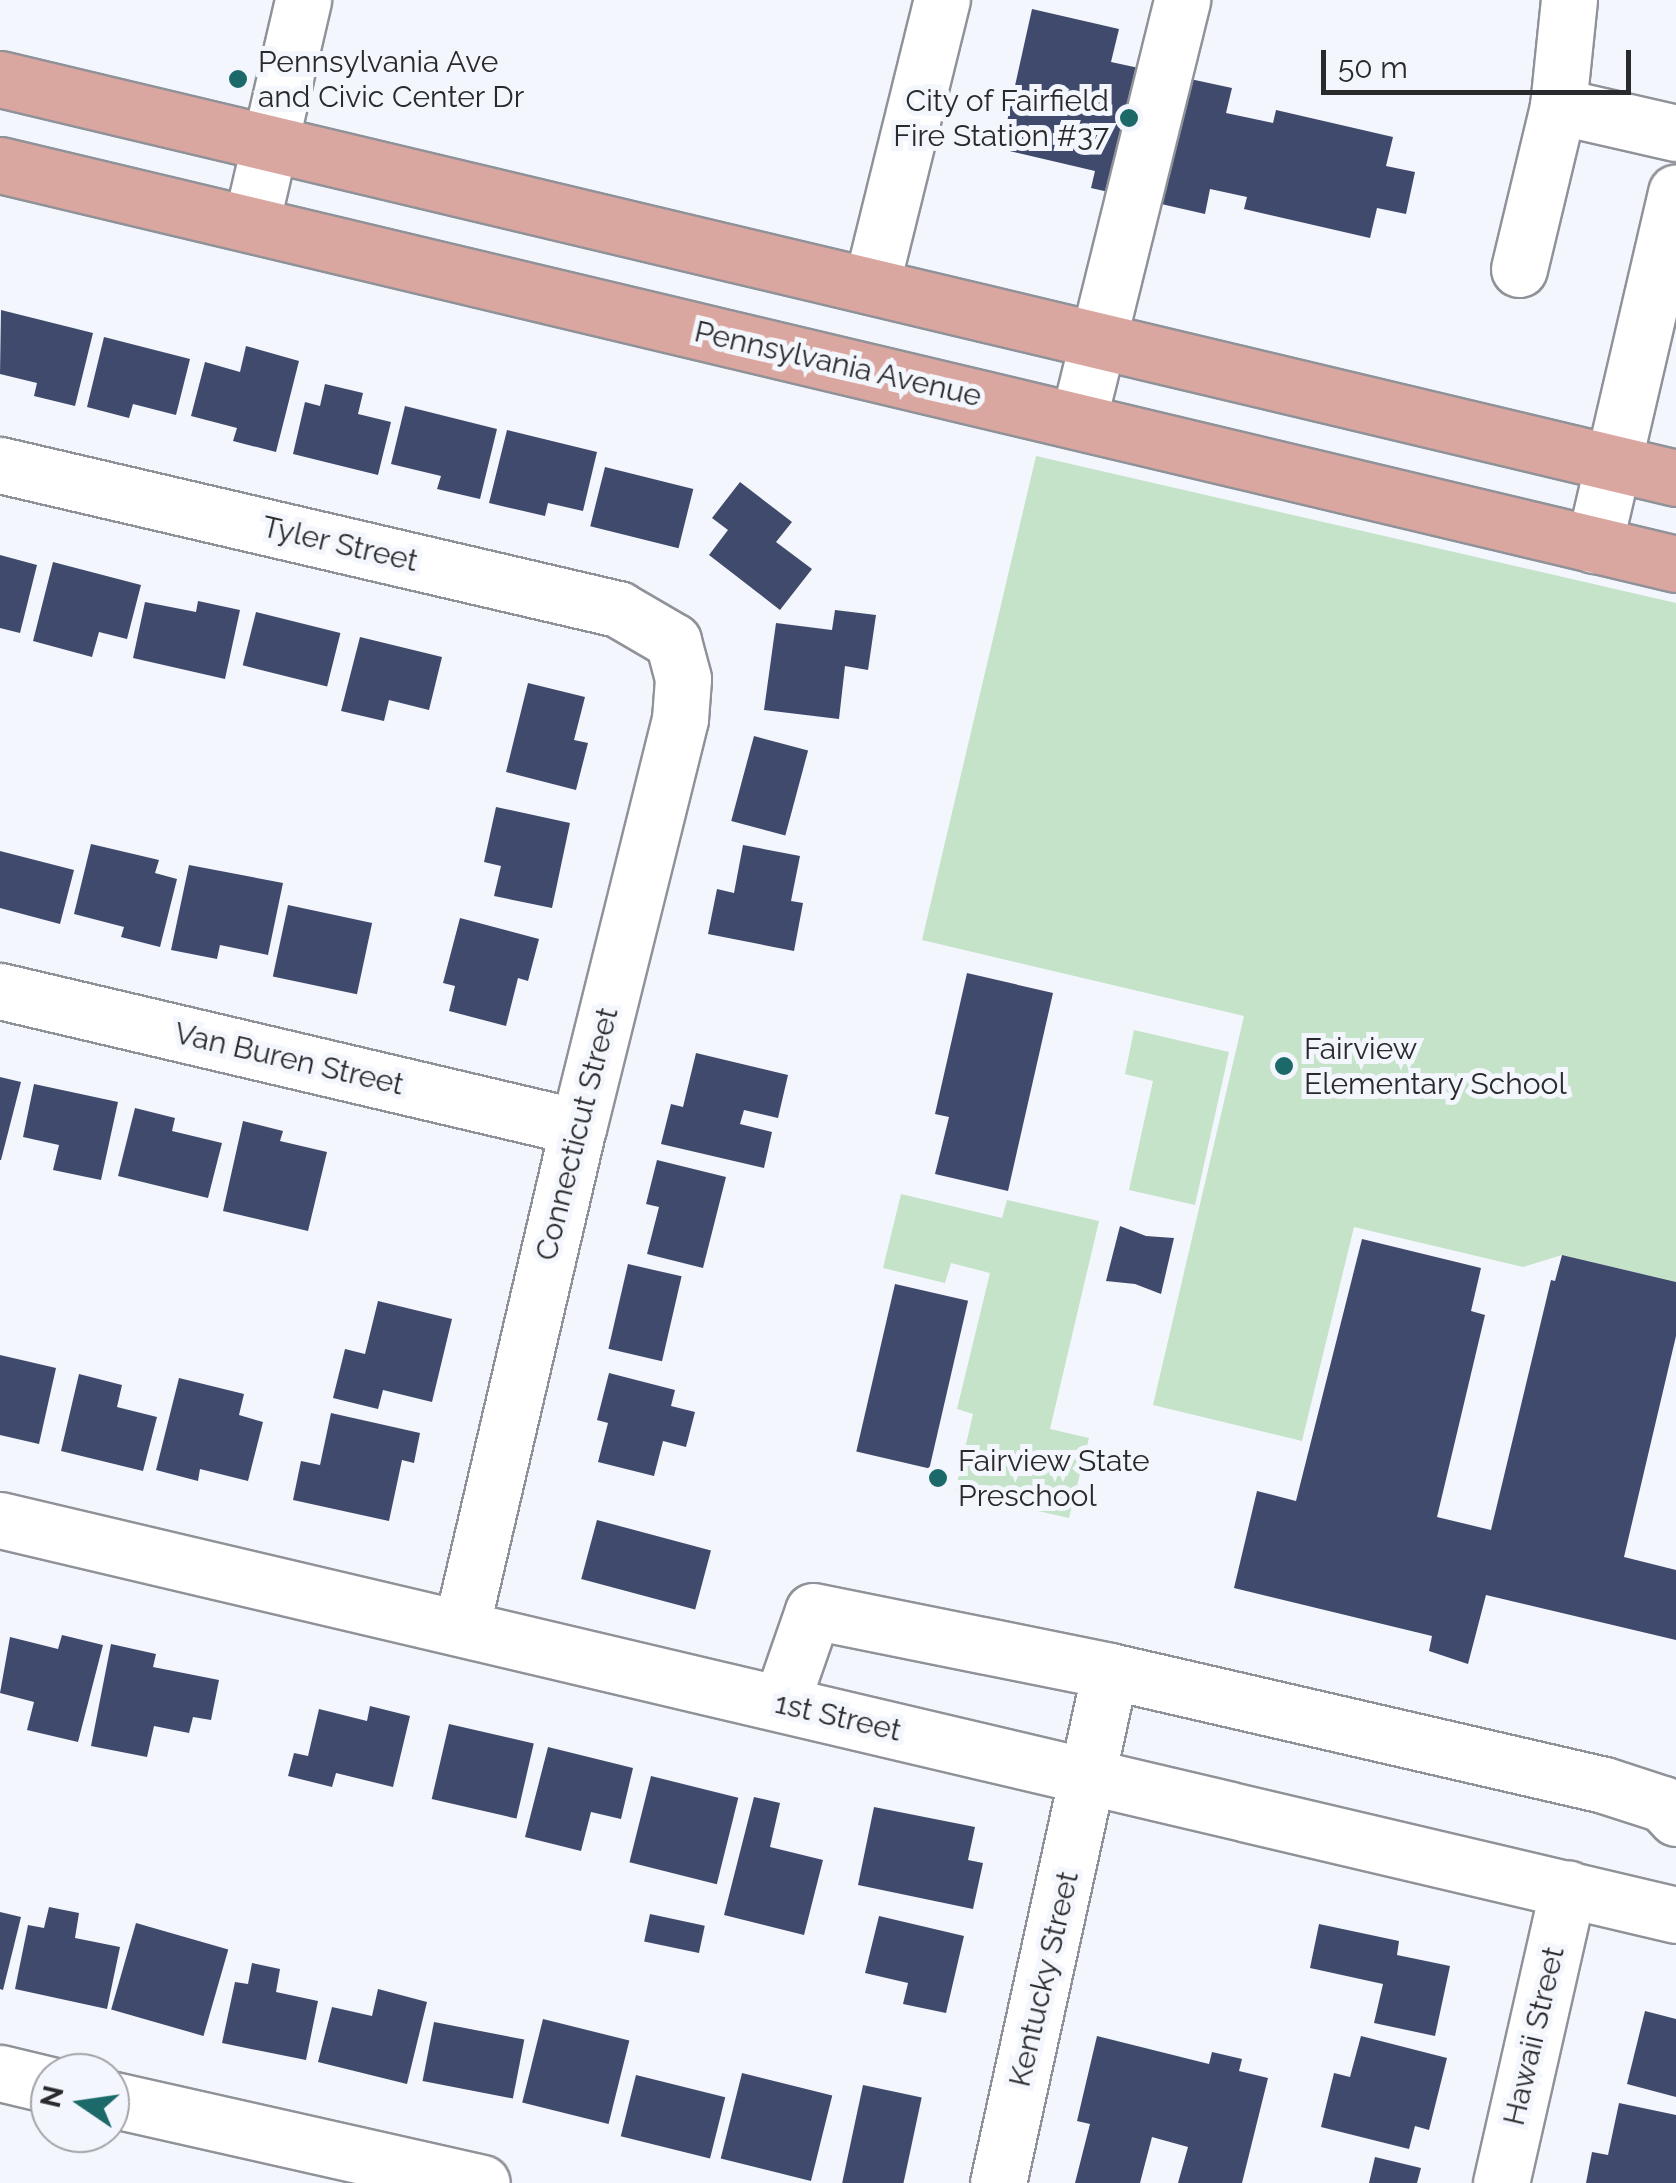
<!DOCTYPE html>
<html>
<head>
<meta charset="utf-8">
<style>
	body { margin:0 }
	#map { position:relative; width:1676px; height:2183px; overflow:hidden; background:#f4f6fd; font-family:Raleway,sans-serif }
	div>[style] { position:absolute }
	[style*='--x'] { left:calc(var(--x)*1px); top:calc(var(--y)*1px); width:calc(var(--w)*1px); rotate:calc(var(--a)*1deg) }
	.green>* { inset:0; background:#c5e3c9 }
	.building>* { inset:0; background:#404a6c; transform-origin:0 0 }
	.roads { filter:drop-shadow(2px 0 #909299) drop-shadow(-2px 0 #909299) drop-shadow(0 2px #909299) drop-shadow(0 -2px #909299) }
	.minor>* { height:55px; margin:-27.5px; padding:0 27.5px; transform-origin:27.5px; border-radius:27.5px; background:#fff }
	.major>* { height:55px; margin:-27.5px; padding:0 27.5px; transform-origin:27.5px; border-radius:27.5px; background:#daa7a0 }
	.dots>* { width:28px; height:28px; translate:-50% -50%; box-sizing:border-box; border:5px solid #f4f6fd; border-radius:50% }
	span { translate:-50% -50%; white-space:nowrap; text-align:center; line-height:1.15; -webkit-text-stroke:10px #f4f6fd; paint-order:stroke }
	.poi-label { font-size:30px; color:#292a2d }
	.left { translate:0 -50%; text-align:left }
	.right { translate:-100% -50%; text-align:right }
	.street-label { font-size:30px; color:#292a2d }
	.north { position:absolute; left:30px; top:2053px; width:100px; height:100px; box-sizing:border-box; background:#f4f6fd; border:2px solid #a3a4aa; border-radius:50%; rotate:283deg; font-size:28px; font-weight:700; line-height:40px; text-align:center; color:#292a2d }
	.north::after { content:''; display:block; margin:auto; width:35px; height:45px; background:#1c696a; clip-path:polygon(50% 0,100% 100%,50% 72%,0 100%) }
	.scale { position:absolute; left:1321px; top:50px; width:310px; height:45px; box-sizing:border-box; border:5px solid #292a2d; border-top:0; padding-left:12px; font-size:30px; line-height:35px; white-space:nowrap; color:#292a2d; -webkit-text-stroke:8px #f4f6fd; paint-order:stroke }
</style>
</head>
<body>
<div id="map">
	<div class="green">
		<div style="clip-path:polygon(1036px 456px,1676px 603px,1676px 1282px,1562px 1255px,1523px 1267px,1354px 1227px,1302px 1441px,1153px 1405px,1244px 1016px,922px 940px)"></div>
		<div style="clip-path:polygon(1134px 1030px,1229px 1052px,1195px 1205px,1129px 1190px,1153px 1081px,1125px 1074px)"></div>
		<div style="clip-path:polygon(901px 1194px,1002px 1218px,1007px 1200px,1099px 1221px,1050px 1429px,1089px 1438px,1069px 1518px,955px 1492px,973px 1414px,957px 1409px,990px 1273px,951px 1263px,945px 1283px,883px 1268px)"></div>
	</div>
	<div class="building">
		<div style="clip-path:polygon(1032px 9px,1119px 29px,1111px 62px,1232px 88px,1226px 113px,1273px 123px,1276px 110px,1393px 137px,1386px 166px,1415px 172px,1406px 214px,1377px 208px,1370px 238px,1244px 209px,1247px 197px,1210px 189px,1205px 214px,1091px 188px,1095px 171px,1001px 149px)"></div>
		<div style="clip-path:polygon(1px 310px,93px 333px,75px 406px,34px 396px,37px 383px,0 374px)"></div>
		<div style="clip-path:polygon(104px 337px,190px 359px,176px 415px,133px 404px,129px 418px,87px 407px)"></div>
		<div style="clip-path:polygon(246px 346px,299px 361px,276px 452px,233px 441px,237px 428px,191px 416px,205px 362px,240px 372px)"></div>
		<div style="clip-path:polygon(325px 384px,363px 393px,358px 414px,391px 422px,378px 475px,293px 454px,305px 402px,320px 406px)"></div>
		<div style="clip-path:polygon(405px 406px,497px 429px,480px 499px,437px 489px,441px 476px,391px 464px)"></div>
		<div style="clip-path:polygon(507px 430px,597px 452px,583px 511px,548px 503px,545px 516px,489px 503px)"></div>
		<div style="left:605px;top:467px;width:91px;height:61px;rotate:14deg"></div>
		<div style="clip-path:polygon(740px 482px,792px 522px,776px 542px,812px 569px,780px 610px,709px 555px,728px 530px,712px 518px)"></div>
		<div style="clip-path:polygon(0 555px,37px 565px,20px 633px,0 628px)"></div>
		<div style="clip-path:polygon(53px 562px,141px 585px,127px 639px,99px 632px,92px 657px,33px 641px)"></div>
		<div style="clip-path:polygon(198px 601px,240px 610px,225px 679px,133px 658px,145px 602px,196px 612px)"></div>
		<div style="clip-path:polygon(835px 610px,876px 615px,868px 670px,845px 666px,839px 719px,764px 710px,776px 623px,832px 630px)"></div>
		<div style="left:256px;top:612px;width:87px;height:55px;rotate:14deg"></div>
		<div style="clip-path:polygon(360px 637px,442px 657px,429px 710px,389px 700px,384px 721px,341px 711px)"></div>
		<div style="clip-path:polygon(528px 683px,585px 697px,574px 740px,588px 743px,576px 790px,506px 772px)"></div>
		<div style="left:754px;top:736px;width:56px;height:88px;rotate:15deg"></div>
		<div style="clip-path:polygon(496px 807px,570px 823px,552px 908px,494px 896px,501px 866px,484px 862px)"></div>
		<div style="clip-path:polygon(91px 844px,159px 860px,155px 873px,177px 879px,160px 947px,121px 937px,124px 927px,74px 914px)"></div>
		<div style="clip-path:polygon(743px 845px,800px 856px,791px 901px,803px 903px,794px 951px,708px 934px,717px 889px,734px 893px)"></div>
		<div style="clip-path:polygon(0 851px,74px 870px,60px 924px,0 908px)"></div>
		<div style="clip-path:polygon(189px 865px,283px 883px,268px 955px,220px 945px,217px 959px,171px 950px)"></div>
		<div style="left:288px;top:905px;width:86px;height:73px;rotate:12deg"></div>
		<div style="clip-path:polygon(460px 918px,539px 939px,528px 981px,518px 978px,506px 1026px,449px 1011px,455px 986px,443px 983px)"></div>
		<div style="clip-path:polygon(967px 973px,1053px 993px,1008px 1191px,935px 1174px,949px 1117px,935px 1114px)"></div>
		<div style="clip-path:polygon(696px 1053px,788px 1075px,778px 1118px,744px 1110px,740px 1124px,772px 1132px,764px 1168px,661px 1144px,671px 1104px,683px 1107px)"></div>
		<div style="clip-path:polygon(0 1077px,21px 1082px,1px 1160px,0 1160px)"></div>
		<div style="clip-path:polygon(34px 1084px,118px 1102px,101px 1180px,53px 1170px,59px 1145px,23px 1137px)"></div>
		<div style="clip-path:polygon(135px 1108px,175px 1118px,172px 1131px,222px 1143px,208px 1198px,118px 1176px)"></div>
		<div style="clip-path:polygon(243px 1121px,283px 1131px,280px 1141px,327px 1152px,308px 1231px,223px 1211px)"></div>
		<div style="clip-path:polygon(657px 1160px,726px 1177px,703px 1268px,647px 1254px,659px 1207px,646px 1204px)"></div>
		<div style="clip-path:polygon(1120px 1226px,1146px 1236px,1174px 1238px,1161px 1294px,1135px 1284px,1106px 1281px)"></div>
		<div style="clip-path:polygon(1362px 1239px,1481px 1268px,1471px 1311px,1485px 1315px,1437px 1517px,1491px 1530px,1551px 1280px,1555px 1281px,1562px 1255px,1676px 1282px,1676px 1336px,1624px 1557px,1676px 1570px,1676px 1640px,1486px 1595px,1468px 1664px,1429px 1651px,1432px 1636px,1234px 1588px,1257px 1491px,1296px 1501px)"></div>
		<div style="left:628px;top:1264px;width:55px;height:87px;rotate:13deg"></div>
		<div style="left:895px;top:1284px;width:75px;height:172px;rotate:13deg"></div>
		<div style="clip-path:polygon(378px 1301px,452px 1319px,432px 1402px,383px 1390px,378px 1409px,333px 1398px,345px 1349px,365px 1354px)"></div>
		<div style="clip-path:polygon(0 1355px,56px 1368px,39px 1444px,0 1435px)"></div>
		<div style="clip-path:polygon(609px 1373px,675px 1390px,671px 1406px,695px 1412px,686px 1447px,663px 1441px,654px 1476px,598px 1462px,608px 1423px,597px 1420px)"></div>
		<div style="clip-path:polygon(79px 1374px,122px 1385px,117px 1407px,157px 1417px,143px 1471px,61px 1451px)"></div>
		<div style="clip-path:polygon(179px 1378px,244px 1394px,239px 1415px,263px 1422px,248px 1481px,200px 1469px,198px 1481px,156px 1470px)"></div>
		<div style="clip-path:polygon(331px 1413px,420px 1433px,414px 1463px,402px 1460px,389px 1521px,293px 1500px,301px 1461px,320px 1465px)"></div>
		<div style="left:597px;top:1520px;width:118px;height:61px;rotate:15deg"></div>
		<div style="clip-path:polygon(62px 1635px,103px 1645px,78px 1742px,27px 1730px,34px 1702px,0 1693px,10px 1637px,58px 1649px)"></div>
		<div style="clip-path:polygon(111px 1644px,156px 1654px,153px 1667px,219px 1680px,211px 1720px,193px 1717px,189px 1733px,154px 1726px,147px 1757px,91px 1746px)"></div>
		<div style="clip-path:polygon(370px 1706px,410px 1716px,393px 1787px,336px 1773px,332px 1787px,288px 1776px,294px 1753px,308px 1756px,319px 1709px,367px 1721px)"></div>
		<div style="left:449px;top:1724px;width:87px;height:77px;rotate:13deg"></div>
		<div style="clip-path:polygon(548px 1747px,633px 1768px,621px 1819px,591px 1812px,581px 1851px,525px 1837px)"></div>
		<div style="left:651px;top:1776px;width:90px;height:89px;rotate:14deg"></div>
		<div style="clip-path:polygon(754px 1797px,780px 1803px,770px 1847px,823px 1860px,804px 1935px,724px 1915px)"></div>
		<div style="clip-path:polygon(874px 1807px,975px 1827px,968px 1860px,983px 1863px,973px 1909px,858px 1885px)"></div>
		<div style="clip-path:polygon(49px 1907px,79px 1913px,75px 1938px,120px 1947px,107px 2009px,15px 1989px,28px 1925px,44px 1928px)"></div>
		<div style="clip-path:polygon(0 1912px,21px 1917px,3px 1990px,0 1989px)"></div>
		<div style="left:650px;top:1914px;width:56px;height:28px;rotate:12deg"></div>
		<div style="clip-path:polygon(879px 1916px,964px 1936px,946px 2013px,903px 2004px,908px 1983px,865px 1973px)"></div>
		<div style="left:136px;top:1923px;width:96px;height:90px;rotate:16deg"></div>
		<div style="clip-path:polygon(1319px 1924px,1399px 1941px,1397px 1955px,1450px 1966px,1435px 2036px,1374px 2023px,1383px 1984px,1310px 1968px)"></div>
		<div style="clip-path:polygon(252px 1963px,280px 1969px,276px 1992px,318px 2001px,306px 2060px,222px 2043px,235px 1982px,248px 1984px)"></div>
		<div style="clip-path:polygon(378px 1989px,427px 2002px,407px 2084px,318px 2062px,332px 2007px,372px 2016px)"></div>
		<div style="clip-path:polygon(1645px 2011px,1676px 2019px,1676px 2097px,1627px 2084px)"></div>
		<div style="left:543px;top:2019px;width:89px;height:86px;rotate:14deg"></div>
		<div style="left:434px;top:2022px;width:92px;height:60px;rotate:11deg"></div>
		<div style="clip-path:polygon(1097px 2036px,1209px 2064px,1212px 2052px,1242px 2059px,1239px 2071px,1268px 2078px,1242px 2183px,1178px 2183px,1188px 2147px,1152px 2137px,1140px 2183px,1075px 2183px,1090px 2124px,1077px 2121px)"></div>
		<div style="clip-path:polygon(1361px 2036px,1447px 2058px,1429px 2130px,1415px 2126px,1409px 2149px,1321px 2127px,1334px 2073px,1350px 2077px)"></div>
		<div style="left:742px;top:2073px;width:93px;height:88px;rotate:14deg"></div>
		<div style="left:636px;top:2075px;width:92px;height:63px;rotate:14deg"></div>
		<div style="left:863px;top:2085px;width:60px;height:100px;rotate:12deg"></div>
		<div style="clip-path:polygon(1619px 2103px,1676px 2115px,1676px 2183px,1586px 2183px,1592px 2152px,1608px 2155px)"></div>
		<div style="clip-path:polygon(1375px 2157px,1421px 2168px,1417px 2183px,1369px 2183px)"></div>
	</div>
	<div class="roads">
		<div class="minor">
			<div style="--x:1558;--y:106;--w:107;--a:-84.1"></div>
			<div style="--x:251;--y:224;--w:230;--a:-76.9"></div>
			<div style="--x:1519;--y:269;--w:168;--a:-76.5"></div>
			<div style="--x:1558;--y:106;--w:121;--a:12.9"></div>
			<div style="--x:871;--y:286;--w:295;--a:-76.1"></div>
			<div style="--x:1078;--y:421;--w:434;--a:-76.1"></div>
			<div style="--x:0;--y:465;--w:635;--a:13.12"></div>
			<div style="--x:618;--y:609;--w:64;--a:30.2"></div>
			<div style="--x:673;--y:641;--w:39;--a:75"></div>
			<div style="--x:683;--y:679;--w:40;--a:94.3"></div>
			<div style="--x:680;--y:719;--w:421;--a:104"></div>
			<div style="--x:578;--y:1127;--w:514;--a:103.14"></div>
			<div style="--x:1594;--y:545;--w:362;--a:-76.9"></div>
			<div style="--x:0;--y:991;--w:594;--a:13.24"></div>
			<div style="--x:0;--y:1520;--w:1722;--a:13.26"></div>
			<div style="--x:781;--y:1703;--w:97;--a:-70.8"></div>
			<div style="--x:813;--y:1611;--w:303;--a:11.4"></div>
			<div style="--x:0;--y:2073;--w:51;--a:13.5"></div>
			<div style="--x:110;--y:2099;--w:381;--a:12.7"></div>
			<div style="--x:998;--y:2183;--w:524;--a:-77.66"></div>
			<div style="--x:1110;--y:1671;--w:507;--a:12.99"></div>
			<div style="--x:1604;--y:1785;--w:62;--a:17.9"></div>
			<div style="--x:1663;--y:1804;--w:19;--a:47"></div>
			<div style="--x:1501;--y:2183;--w:302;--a:-77.2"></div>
		</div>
		<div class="major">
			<div style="--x:0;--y:79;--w:1723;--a:13.39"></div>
			<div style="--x:0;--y:165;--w:1723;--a:13.39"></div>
		</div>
	</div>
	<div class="dots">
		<div style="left:238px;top:79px;background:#1c696a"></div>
		<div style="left:1129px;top:118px;background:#1c696a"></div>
		<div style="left:1284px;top:1066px;background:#1c696a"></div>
		<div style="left:938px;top:1478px;background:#1c696a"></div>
	</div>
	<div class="poi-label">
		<span class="left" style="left:258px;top:79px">Pennsylvania Ave<br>and Civic Center Dr</span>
		<span class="right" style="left:1109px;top:118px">City of Fairfield<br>Fire Station #37</span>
		<span class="left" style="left:1304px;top:1066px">Fairview<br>Elementary School</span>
		<span class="left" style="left:958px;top:1478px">Fairview State<br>Preschool</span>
	</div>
	<div class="street-label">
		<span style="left:838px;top:364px;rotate:13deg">Pennsylvania Avenue</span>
		<span style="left:340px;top:544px;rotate:13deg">Tyler Street</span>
		<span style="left:289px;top:1059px;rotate:13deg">Van Buren Street</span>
		<span style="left:577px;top:1134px;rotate:-76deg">Connecticut Street</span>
		<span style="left:838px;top:1717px;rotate:13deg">1st Street</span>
		<span style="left:1044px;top:1979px;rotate:-77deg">Kentucky Street</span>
		<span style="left:1534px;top:2036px;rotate:-77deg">Hawaii Street</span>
	</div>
	<div class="north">N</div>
	<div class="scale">50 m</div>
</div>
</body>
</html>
